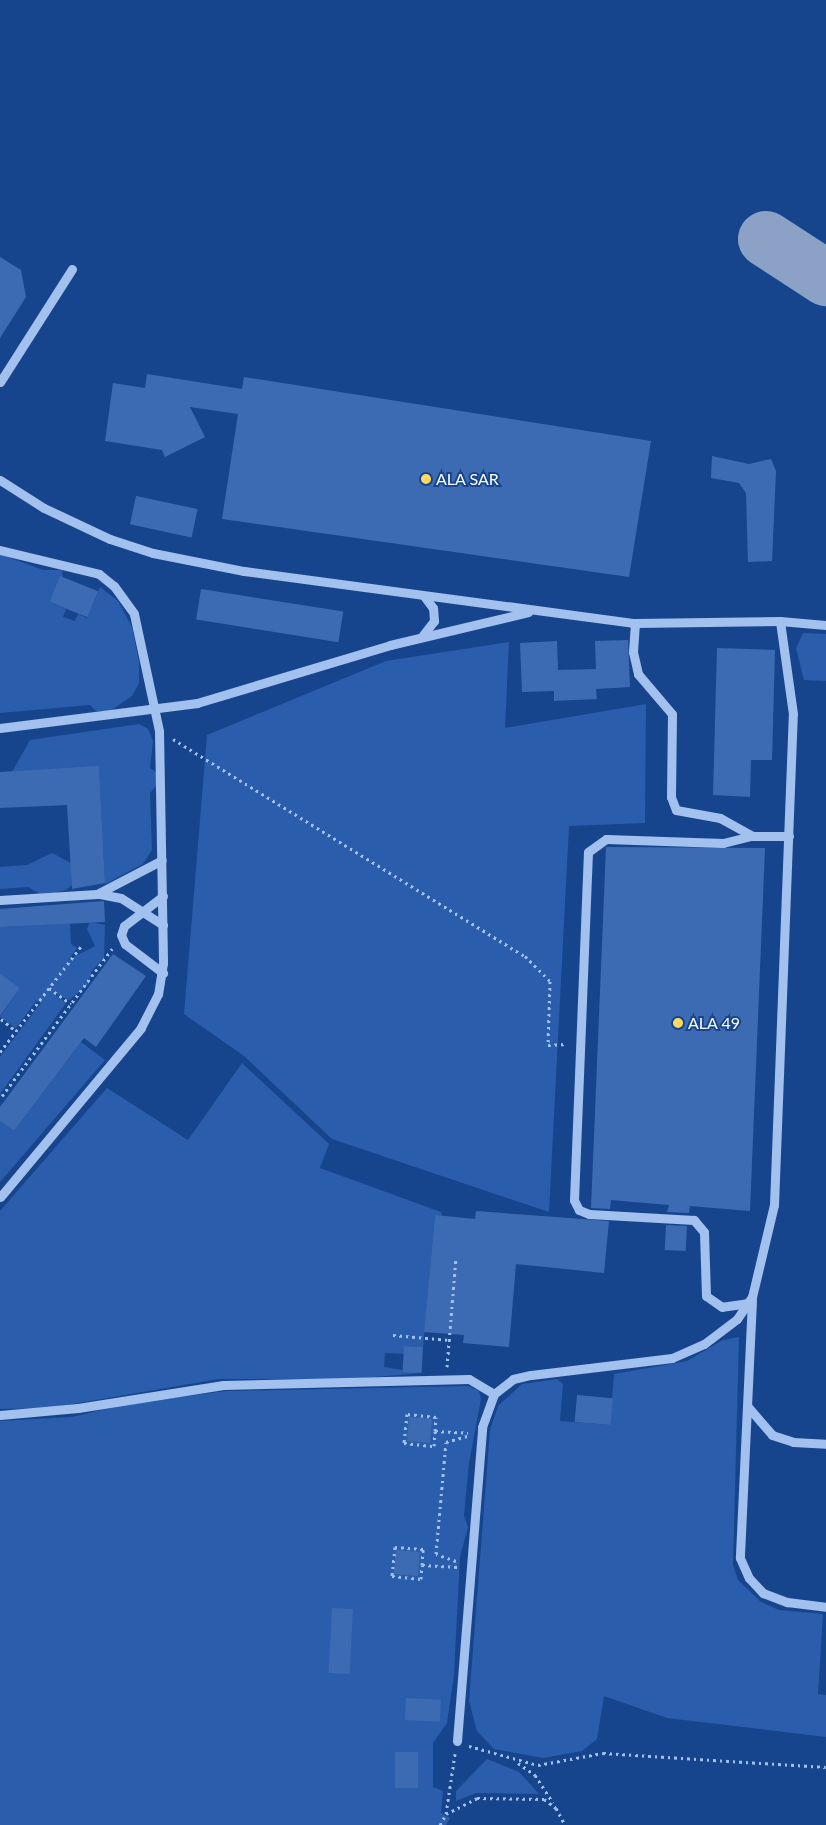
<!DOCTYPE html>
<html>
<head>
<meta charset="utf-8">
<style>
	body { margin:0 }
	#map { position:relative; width:826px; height:1825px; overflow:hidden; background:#17458d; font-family:Lato,sans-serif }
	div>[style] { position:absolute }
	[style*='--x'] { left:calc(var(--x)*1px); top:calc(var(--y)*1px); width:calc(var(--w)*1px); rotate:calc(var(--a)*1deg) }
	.green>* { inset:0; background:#2a5dab }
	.taxiway>* { height:56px; margin:-28px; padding:0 28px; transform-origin:28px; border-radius:28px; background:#8ba2c6 }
	.building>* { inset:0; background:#3c6bb3; transform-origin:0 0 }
	.path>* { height:3px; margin-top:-1.5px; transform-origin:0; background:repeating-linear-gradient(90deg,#a2c1ef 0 2.5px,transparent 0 6.5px) }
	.minor>* { height:9px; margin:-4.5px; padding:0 4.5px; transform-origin:4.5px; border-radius:4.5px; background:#a2c1ef }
	.dots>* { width:14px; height:14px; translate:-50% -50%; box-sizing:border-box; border:2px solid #17458d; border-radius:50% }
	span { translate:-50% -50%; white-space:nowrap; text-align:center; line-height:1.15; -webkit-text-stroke:4px #17458d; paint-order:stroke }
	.poi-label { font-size:16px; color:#fff }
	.left { translate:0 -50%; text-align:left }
</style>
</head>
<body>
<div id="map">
	<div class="green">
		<div style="clip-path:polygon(0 554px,43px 570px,62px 570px,63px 577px,49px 602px,66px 609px,63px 617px,75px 621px,78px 614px,87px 618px,100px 587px,118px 601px,132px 627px,139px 662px,139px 683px,132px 696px,110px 711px,96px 711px,90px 705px,0 713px)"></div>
		<div style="clip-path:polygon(803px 633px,826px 634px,826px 681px,804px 680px,796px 648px)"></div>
		<div style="clip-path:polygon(509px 642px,505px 728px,646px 704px,645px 823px,569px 826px,549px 1212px,332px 1139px,244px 1056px,184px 1014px,207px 735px,386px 661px)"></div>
		<div style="clip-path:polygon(139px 724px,148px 729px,153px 741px,150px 768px,156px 772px,157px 785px,150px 793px,152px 850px,143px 864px,105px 884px,99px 767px,12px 772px,30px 740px)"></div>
		<div style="clip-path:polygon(52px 853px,71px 863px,72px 885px,66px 890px,44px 896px,28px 887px,0 889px,0 867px,27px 865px)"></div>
		<div style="clip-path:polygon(90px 922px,105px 925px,104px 958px,91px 972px,89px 984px,69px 1000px,53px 993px,66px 1003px,0 1094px,0 1057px,41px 1003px,36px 1001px,16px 1028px,0 1017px,20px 988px,0 973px,0 927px,70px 923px,71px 944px,77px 948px,68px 960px,95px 946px,87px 929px)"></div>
		<div style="clip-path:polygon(81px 1042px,105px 1060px,0 1182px,0 1121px,14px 1131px)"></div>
		<div style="clip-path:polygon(242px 1063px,329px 1144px,320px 1168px,441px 1212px,442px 1216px,435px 1215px,423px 1347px,404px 1346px,404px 1354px,385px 1353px,384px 1367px,421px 1373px,351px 1379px,219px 1379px,49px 1408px,0 1409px,0 1211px,107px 1088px,188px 1140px)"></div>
		<div style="clip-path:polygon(739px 1337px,733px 1565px,738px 1580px,761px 1602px,779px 1610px,823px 1614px,818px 1694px,826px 1695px,826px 1737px,667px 1718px,604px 1696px,597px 1739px,582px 1751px,543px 1758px,494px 1749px,477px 1731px,469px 1701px,490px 1430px,498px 1406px,522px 1384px,557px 1379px,563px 1384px,560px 1421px,610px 1425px,614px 1374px,687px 1361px,723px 1340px)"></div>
		<div style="clip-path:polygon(469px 1386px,479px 1391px,481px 1399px,469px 1463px,464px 1515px,468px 1527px,460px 1557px,454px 1675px,447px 1723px,433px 1743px,433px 1787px,443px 1791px,441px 1813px,450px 1818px,446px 1825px,0 1825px,0 1421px,72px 1417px,127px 1404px,226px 1391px)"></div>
		<div style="clip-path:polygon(487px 1759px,519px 1772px,539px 1794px,476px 1793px,456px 1801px,456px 1791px)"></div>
	</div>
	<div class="taxiway">
		<div style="--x:766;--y:239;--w:72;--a:33"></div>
	</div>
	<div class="building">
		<div style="clip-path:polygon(0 257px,21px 270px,26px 297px,0 338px)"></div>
		<div style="clip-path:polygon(147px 374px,242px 389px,244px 377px,651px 441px,629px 577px,222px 519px,238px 414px,190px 407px,205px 437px,165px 457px,162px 450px,105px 441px,113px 383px,145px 388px)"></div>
		<div style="clip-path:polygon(712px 456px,749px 464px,771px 459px,776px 471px,772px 561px,748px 562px,746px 493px,739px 483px,711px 478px)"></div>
		<div style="left:136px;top:496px;width:63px;height:29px;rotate:12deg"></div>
		<div style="left:60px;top:576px;width:41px;height:28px;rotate:22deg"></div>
		<div style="left:201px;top:589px;width:144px;height:31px;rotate:9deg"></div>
		<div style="clip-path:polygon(628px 640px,630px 687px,596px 689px,597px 699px,554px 701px,554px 691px,522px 692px,520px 643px,557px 641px,558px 670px,596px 669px,595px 641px)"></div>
		<div style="clip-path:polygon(717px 648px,775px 650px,772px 760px,751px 760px,750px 797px,713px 795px)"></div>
		<div style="clip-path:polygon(99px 766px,105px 883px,72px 889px,67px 805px,0 808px,0 772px)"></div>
		<div style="clip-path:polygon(606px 847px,765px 848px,750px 1211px,690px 1206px,689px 1213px,667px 1212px,669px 1205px,611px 1200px,610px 1209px,591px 1208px)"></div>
		<div style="clip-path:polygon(104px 901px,105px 922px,0 927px,0 909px)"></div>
		<div style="clip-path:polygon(113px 954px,146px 976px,96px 1047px,84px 1038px,14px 1131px,0 1121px,0 1107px)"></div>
		<div style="clip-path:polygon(0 973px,20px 988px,0 1016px)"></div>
		<div style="clip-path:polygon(476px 1211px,609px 1221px,604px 1273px,516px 1264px,509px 1347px,463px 1343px,464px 1335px,424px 1332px,435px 1215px,475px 1219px)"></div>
		<div style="left:666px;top:1225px;width:21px;height:25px;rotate:3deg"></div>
		<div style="left:404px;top:1346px;width:19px;height:26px;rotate:3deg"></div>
		<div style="left:577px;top:1395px;width:36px;height:27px;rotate:5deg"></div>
		<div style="left:409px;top:1417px;width:23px;height:24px;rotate:5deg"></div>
		<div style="left:396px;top:1550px;width:24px;height:24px;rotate:5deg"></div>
		<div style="left:332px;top:1608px;width:21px;height:65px;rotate:3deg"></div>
		<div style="left:406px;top:1698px;width:35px;height:22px;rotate:3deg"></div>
		<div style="left:395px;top:1752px;width:23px;height:36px"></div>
	</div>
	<div class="path">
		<div style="--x:173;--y:739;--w:414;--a:31.7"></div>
		<div style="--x:525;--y:956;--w:35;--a:45"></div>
		<div style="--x:550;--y:981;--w:64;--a:91.8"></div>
		<div style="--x:548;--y:1045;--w:19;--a:-3"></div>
		<div style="--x:49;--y:988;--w:27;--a:36"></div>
		<div style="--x:1;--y:1019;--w:19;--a:39"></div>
		<div style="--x:0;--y:1052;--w:136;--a:-52.5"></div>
		<div style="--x:2;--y:1096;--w:184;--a:-53.2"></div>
		<div style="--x:393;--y:1335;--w:57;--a:5"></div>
		<div style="--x:447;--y:1367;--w:109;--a:-85.3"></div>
		<div style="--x:435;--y:1431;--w:14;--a:-86"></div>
		<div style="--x:436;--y:1417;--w:29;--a:-174"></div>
		<div style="--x:407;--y:1414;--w:29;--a:96"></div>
		<div style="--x:404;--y:1443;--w:30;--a:6"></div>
		<div style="--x:434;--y:1446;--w:15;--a:-86"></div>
		<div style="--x:435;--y:1431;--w:33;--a:3"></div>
		<div style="--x:456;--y:1561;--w:21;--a:-161"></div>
		<div style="--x:436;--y:1554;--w:112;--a:-84.9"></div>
		<div style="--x:446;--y:1442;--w:22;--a:-16"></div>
		<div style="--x:422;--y:1565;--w:16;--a:-86"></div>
		<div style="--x:423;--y:1549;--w:28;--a:-176"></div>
		<div style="--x:395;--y:1547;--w:29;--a:96"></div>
		<div style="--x:392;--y:1576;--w:29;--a:6"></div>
		<div style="--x:421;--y:1579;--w:14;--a:-86"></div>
		<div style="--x:422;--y:1565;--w:36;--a:3"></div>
		<div style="--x:469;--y:1746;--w:72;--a:15.4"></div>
		<div style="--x:538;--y:1765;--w:66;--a:-10.5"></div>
		<div style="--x:603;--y:1753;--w:223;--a:3.6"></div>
		<div style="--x:518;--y:1763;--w:21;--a:35"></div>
		<div style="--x:535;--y:1775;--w:33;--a:57"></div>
		<div style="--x:446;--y:1814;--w:35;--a:-27"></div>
		<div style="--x:477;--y:1798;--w:67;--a:0.9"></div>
		<div style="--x:544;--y:1799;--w:15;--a:37"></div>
		<div style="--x:556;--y:1808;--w:19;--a:62"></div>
		<div style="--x:440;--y:1825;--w:13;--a:-61"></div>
		<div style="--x:446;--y:1814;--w:61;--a:-81.5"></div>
	</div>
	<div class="minor">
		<div style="--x:0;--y:382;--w:134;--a:-57.5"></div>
		<div style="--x:0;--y:480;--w:52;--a:32.5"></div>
		<div style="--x:44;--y:508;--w:73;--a:25.2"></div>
		<div style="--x:110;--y:539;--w:45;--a:18"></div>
		<div style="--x:153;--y:553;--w:93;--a:11.2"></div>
		<div style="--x:244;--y:571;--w:394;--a:7.6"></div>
		<div style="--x:635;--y:623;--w:145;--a:-0.8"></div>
		<div style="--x:780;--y:621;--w:46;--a:5"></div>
		<div style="--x:0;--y:550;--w:102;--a:13.6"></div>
		<div style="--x:99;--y:574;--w:19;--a:39"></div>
		<div style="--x:114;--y:586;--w:34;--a:54"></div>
		<div style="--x:134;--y:614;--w:120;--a:77.9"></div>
		<div style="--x:159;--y:731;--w:232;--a:89"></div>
		<div style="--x:163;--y:963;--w:31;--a:99"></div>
		<div style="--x:158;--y:994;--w:38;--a:117"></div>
		<div style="--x:141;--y:1028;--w:220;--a:129.8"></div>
		<div style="--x:635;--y:623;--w:29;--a:94"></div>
		<div style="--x:633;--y:652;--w:23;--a:77"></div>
		<div style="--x:638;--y:674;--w:52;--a:49.6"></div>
		<div style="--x:672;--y:714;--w:83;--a:90.7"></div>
		<div style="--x:671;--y:797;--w:14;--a:69"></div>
		<div style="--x:676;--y:810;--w:45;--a:10.3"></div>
		<div style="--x:720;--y:818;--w:37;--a:29"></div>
		<div style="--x:752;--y:836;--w:37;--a:0"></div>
		<div style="--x:423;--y:635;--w:18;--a:-52"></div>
		<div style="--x:434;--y:621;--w:13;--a:-94"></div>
		<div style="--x:433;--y:608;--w:15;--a:-127"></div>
		<div style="--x:0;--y:728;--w:199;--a:-7.2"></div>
		<div style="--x:197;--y:703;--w:202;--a:-16.7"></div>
		<div style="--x:390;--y:645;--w:142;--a:-13.4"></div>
		<div style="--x:100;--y:894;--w:21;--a:11"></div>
		<div style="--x:121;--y:898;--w:50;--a:32.7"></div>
		<div style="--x:163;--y:896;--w:49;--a:142.4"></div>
		<div style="--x:124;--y:926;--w:9;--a:108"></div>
		<div style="--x:121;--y:935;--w:10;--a:66"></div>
		<div style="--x:125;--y:944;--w:48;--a:37.3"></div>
		<div style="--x:0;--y:900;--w:97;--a:-3.5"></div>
		<div style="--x:97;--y:894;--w:73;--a:-27.6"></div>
		<div style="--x:752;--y:1300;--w:258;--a:92.7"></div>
		<div style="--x:740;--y:1558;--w:22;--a:66"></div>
		<div style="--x:749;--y:1578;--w:21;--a:47"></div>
		<div style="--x:763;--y:1593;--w:26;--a:21"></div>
		<div style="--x:787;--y:1602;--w:39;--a:7"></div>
		<div style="--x:749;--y:1303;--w:27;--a:172"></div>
		<div style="--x:722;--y:1307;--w:19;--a:-145"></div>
		<div style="--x:706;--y:1296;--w:64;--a:-91.8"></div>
		<div style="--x:704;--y:1232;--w:16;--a:-130"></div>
		<div style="--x:694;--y:1220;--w:105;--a:-176.7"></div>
		<div style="--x:589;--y:1214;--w:11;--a:-158"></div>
		<div style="--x:579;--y:1210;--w:11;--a:-117"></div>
		<div style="--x:574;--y:1200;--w:348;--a:-87.7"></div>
		<div style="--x:588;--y:852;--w:22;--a:-36"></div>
		<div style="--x:606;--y:839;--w:117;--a:2"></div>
		<div style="--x:723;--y:843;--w:30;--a:-14"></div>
		<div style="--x:748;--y:1407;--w:37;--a:49"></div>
		<div style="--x:772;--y:1435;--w:22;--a:18"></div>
		<div style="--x:793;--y:1442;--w:33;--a:3"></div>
		<div style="--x:0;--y:1415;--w:78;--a:-5.1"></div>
		<div style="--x:78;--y:1408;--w:147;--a:-9"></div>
		<div style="--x:223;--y:1385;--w:246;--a:-1.4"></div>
		<div style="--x:469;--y:1379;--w:29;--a:31"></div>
		<div style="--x:494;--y:1394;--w:24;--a:-38"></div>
		<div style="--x:513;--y:1379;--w:18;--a:-13"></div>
		<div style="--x:531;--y:1375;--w:142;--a:-6.9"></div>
		<div style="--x:672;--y:1358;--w:35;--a:-24"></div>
		<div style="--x:704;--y:1344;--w:41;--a:-37.1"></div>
		<div style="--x:737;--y:1319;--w:27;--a:-56"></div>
		<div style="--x:752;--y:1297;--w:95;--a:-76.6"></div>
		<div style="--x:774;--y:1205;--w:491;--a:-87.8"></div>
		<div style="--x:793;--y:714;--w:94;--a:-98"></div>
		<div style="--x:457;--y:1741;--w:315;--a:-85.4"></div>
		<div style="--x:482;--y:1427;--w:35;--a:-70"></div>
	</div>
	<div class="dots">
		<div style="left:426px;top:479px;background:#ffd960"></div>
		<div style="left:678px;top:1023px;background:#ffd960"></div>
	</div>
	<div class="poi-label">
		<span class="left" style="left:436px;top:479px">ALA SAR</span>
		<span class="left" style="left:688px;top:1023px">ALA 49</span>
	</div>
</div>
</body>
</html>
